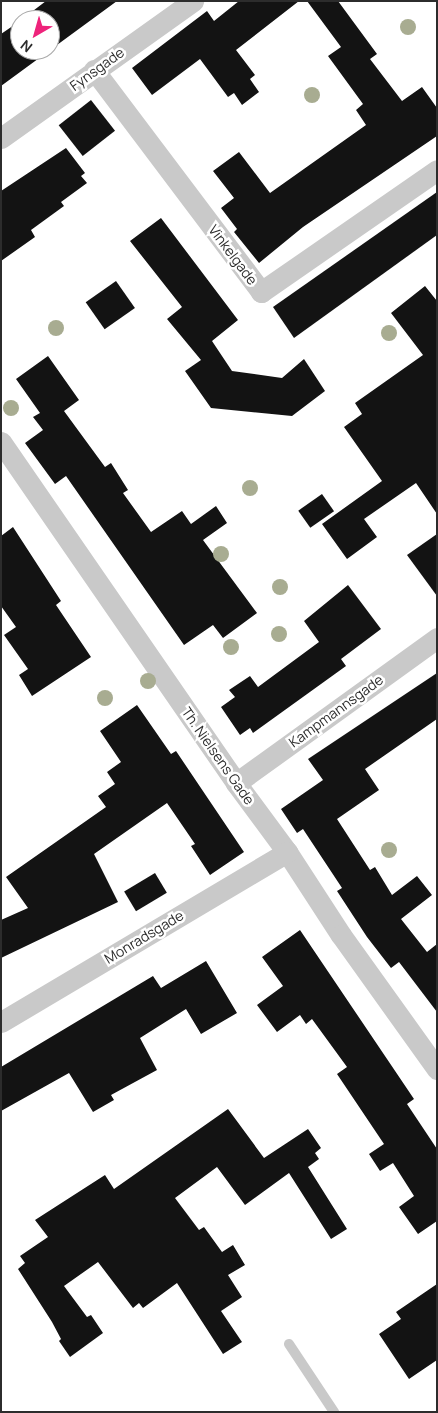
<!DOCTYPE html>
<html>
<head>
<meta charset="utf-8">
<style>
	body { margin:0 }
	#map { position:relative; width:438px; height:1413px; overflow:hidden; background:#fff; font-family:Manrope,sans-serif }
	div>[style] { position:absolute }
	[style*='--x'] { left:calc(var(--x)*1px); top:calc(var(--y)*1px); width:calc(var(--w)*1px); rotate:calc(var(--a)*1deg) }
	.building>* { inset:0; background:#131313; transform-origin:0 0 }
	.lane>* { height:10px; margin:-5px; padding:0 5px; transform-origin:5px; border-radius:5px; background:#c9c9c9 }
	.street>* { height:21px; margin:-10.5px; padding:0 10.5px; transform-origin:10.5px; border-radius:10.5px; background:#c9c9c9 }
	.trees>* { width:16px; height:16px; margin:-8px; border-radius:50%; background:#a8ac91 }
	span { translate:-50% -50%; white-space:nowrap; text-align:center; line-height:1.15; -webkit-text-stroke:5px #fff; paint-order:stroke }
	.street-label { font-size:14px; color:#2c2c2c }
	.frame { position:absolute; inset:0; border:2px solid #2c2c2c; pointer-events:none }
	.north { position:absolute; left:10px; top:10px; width:50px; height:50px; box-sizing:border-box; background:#fff; border:1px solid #ababab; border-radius:50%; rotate:218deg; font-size:14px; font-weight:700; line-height:20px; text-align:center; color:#2c2c2c }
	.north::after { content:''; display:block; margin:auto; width:18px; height:22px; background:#ee237b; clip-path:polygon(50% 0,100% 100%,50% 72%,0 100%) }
</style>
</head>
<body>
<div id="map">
	<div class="building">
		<div style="clip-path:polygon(46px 1px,117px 1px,1px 86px,1px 34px,20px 21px,20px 50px,50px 50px,50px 20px,21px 20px)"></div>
		<div style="clip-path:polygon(239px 1px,299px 1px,236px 50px,255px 75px,250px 79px,259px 92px,242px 105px,234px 93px,228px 97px,200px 59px,152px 95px,132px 68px,207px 11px,214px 21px)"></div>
		<div style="clip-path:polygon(307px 1px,338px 1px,377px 54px,370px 59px,402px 101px,422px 87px,437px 108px,437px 136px,303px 227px,259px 263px,234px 232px,237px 229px,221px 208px,234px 198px,213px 171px,239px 152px,270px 193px,366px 125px,356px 110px,363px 104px,328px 56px,341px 47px)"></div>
		<div style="left:91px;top:100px;width:39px;height:41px;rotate:52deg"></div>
		<div style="clip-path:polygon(66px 148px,85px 173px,81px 176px,87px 183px,61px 202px,64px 206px,31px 230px,35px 237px,1px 261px,1px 191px)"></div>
		<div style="clip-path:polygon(437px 192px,437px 235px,294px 338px,273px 307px)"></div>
		<div style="clip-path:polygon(161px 218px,238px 320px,212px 341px,232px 371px,282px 378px,304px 359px,325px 391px,292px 416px,211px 408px,185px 371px,201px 360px,167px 319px,182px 307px,130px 241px)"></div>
		<div style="left:116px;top:281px;width:33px;height:37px;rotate:55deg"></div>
		<div style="clip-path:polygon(425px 286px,437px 301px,437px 514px,416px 483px,364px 519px,377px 537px,347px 559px,322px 524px,382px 481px,344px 427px,362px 414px,355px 403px,423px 355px,391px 313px)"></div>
		<div style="clip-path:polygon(48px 356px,79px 400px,64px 411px,105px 467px,111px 463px,128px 490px,123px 493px,151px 532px,182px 511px,191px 524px,216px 506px,227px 523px,203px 540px,257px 613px,223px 638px,213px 625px,184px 645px,66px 476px,55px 484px,25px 443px,43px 430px,33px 417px,40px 413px,16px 379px)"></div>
		<div style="left:322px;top:494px;width:21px;height:29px;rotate:55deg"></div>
		<div style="clip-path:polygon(13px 527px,61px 601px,56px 605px,91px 657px,32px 696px,19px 675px,28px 669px,4px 635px,16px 627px,1px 606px,1px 536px)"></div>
		<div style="clip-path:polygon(437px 534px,437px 596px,407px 555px)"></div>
		<div style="clip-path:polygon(348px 585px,381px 629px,341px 659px,346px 666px,253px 733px,250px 728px,240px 735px,221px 707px,235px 697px,229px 690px,250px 676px,258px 687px,319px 642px,304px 621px)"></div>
		<div style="clip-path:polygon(437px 673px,437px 719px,365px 769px,379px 790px,337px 819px,370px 870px,375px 867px,392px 895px,417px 876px,432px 895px,401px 919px,427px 952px,437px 944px,437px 1012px,399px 962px,391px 968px,367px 937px,337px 891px,342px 888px,303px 829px,297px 833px,281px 809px,323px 780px,308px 759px)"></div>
		<div style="clip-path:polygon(137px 705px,171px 754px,176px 751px,244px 852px,210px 875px,191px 846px,195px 844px,167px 803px,94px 854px,118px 902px,1px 958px,1px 920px,28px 908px,6px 877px,106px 807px,98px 796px,115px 784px,107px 772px,121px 762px,100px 731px)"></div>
		<div style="left:155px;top:873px;width:23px;height:36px;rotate:59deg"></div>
		<div style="clip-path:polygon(300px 930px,414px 1099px,407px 1104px,437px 1149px,437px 1221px,418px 1234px,399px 1207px,414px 1196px,393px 1163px,380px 1171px,369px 1154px,384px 1144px,337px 1074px,347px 1067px,312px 1019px,306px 1024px,300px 1015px,277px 1032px,257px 1005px,283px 986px,262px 957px)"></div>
		<div style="clip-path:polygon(206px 961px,237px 1013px,201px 1034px,186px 1009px,140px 1038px,157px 1070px,111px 1095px,114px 1100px,93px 1112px,69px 1073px,1px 1111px,1px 1067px,153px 976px,161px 988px)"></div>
		<div style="clip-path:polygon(228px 1109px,264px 1158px,308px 1129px,321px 1148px,315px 1153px,319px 1159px,308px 1167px,347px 1229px,331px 1239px,289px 1173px,245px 1205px,217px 1167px,175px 1198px,199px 1230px,204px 1227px,222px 1252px,233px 1245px,245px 1265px,228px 1275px,242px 1297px,221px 1311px,242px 1342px,223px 1354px,177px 1283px,143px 1308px,139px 1303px,133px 1308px,98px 1262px,64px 1286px,87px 1317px,91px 1315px,103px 1333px,70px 1357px,59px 1341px,61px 1339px,52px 1322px,18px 1269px,25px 1263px,20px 1256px,48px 1237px,35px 1220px,105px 1175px,114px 1189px)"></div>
		<div style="clip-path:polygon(437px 1284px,437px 1360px,409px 1379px,379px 1334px,401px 1319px,396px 1312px)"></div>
	</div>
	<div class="lane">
		<div style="--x:289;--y:1344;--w:82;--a:56.5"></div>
	</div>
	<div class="street">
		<div style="--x:94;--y:70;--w:278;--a:53"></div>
		<div style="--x:261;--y:292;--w:214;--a:-34.7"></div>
		<div style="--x:1;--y:138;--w:236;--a:-35.5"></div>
		<div style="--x:1;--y:442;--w:414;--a:55.4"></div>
		<div style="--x:236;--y:783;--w:86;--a:53.5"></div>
		<div style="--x:287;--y:852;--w:99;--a:57"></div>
		<div style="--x:341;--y:935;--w:165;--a:54.4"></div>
		<div style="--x:236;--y:783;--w:248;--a:-35.8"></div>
		<div style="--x:1;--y:1022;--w:333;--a:-30.7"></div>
	</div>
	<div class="trees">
		<div style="left:408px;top:27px"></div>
		<div style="left:312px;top:95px"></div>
		<div style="left:56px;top:328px"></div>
		<div style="left:389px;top:333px"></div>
		<div style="left:11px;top:408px"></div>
		<div style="left:250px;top:488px"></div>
		<div style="left:221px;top:554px"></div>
		<div style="left:280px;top:587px"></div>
		<div style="left:279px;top:634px"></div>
		<div style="left:231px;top:647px"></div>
		<div style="left:148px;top:681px"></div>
		<div style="left:105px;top:698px"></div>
		<div style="left:389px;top:850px"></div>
	</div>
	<div class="street-label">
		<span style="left:97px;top:69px;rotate:-36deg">Fynsgade</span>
		<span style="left:233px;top:255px;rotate:53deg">Vinkelgade</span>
		<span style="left:336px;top:711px;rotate:-36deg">Kampmannsgade</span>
		<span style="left:218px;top:756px;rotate:55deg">Th. Nielsens Gade</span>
		<span style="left:144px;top:937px;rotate:-31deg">Monradsgade</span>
	</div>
	<div class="frame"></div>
	<div class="north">N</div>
</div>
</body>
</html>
